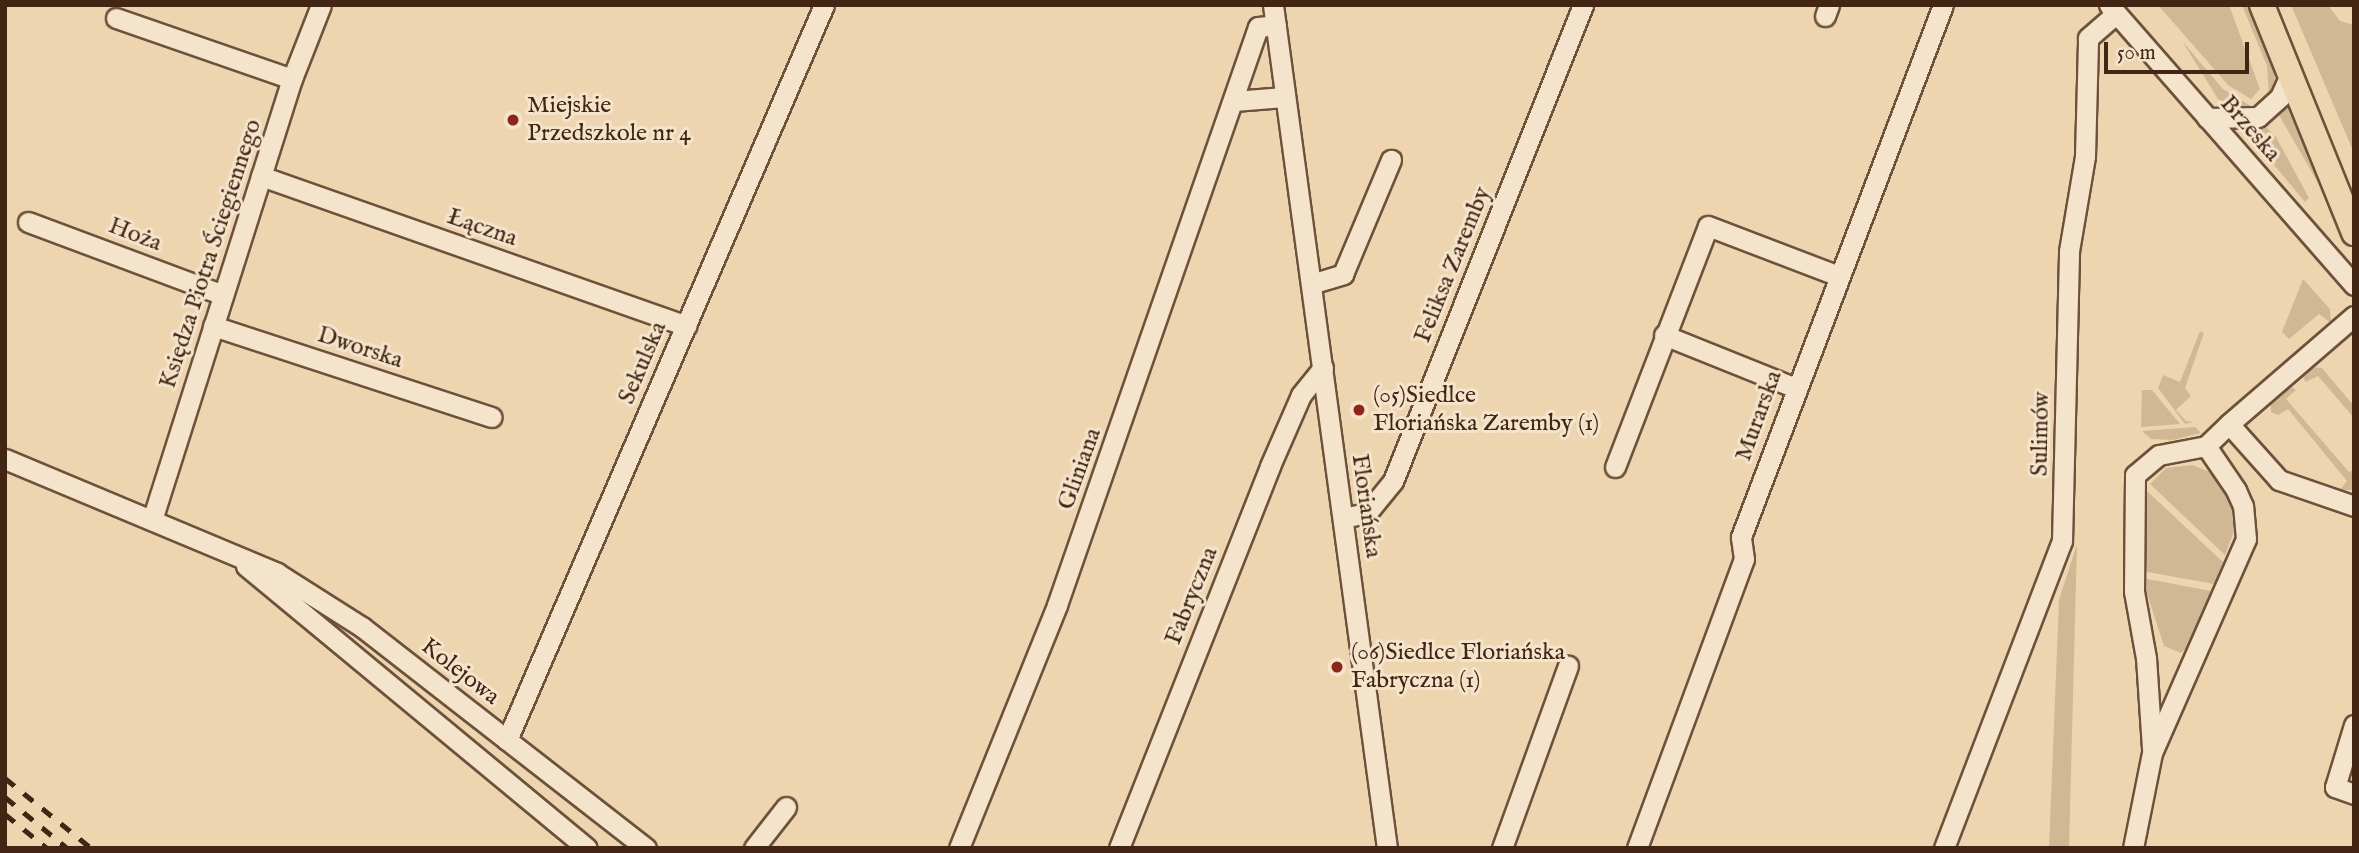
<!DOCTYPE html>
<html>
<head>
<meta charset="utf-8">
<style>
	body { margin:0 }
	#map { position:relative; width:2359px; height:853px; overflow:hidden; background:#edd6af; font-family:"IM FELL English",serif }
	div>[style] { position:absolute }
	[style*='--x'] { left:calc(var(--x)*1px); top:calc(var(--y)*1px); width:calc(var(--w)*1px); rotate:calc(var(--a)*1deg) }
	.green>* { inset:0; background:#d0b895 }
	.roads { filter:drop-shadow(2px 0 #6e513b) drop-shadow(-2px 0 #6e513b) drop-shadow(0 2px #6e513b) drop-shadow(0 -2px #6e513b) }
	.minor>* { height:19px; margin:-9.5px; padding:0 9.5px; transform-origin:9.5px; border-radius:9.5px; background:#f3e4cb }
	.major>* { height:24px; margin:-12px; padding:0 12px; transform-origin:12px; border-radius:12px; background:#edd6af }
	.rail>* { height:5px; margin-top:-2.5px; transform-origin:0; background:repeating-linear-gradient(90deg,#432514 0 12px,transparent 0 24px) }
	.dots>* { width:19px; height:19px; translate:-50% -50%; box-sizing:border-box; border:4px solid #f3e4cb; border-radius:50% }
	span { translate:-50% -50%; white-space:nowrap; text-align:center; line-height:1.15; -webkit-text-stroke:6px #f3e4cb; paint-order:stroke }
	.poi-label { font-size:24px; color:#432514 }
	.left { translate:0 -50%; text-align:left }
	.street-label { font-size:24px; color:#432514 }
	.frame { position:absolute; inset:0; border:7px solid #432514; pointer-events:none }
	.scale { position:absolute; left:2104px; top:42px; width:145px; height:32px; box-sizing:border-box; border:4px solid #432514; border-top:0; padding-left:9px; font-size:21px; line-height:24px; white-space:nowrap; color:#432514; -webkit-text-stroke:5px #f3e4cb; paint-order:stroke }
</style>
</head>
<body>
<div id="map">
	<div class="green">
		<div style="clip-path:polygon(2158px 5px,2229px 5px,2260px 89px,2251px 99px,2228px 85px)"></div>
		<div style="clip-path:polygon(2242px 5px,2249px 5px,2273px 62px,2275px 83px,2269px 95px,2267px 66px)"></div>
		<div style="clip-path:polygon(2291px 5px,2328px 5px,2340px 21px,2354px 25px,2354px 153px)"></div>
		<div style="clip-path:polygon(2182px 41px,2223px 89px,2251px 106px,2233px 107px,2218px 99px)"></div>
		<div style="clip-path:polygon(2288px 104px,2329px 202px,2279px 115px)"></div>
		<div style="clip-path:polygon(2262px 123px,2276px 137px,2309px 198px,2305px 202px,2248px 134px,2249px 128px)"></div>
		<div style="clip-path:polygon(2303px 279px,2330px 309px,2331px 323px,2319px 314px,2289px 339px,2282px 332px)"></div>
		<div style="clip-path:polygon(2200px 331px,2204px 333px,2185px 388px,2191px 396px,2176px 410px,2186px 421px,2193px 422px,2185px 424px,2158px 388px,2163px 375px,2180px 382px)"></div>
		<div style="clip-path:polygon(2312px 367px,2322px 368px,2354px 406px,2354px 418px,2318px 376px,2306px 382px,2303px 378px)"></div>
		<div style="clip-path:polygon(2290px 386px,2296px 390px,2286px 399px,2349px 472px,2354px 470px,2352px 490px,2340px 490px,2347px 481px,2288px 409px,2278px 415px,2271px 412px,2271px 402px)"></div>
		<div style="clip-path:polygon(2142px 390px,2152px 390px,2180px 424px,2141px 427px)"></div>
		<div style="clip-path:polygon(2195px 427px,2201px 433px,2173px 440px,2151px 439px,2142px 431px)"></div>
		<div style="clip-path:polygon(2192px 465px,2210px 472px,2231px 500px,2234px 531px,2225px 555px,2150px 484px,2166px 468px)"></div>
		<div style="clip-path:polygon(2147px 491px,2223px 562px,2214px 584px,2142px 571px,2142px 508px)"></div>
		<div style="clip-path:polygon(2077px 544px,2069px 848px,2049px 848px,2059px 600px)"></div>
		<div style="clip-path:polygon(2142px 578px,2211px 591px,2192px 643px,2181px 653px,2164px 646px)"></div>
	</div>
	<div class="roads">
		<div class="minor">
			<div style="--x:1273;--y:5;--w:851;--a:82.3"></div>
			<div style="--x:2109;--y:5;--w:372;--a:48.8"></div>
			<div style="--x:1825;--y:16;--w:12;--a:-70"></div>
			<div style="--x:116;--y:18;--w:186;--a:19.1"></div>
			<div style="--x:1234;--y:101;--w:50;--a:-4.6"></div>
			<div style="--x:2207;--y:118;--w:51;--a:-1.1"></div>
			<div style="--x:2258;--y:117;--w:30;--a:-42"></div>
			<div style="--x:2280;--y:97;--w:24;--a:-66"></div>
			<div style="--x:261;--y:176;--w:451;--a:19.4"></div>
			<div style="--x:28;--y:222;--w:208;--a:20.5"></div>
			<div style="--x:1311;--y:284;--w:34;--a:-17"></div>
			<div style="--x:1343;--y:274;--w:124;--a:-67.2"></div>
			<div style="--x:2354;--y:316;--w:165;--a:139.2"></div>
			<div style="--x:2229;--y:424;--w:75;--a:48.2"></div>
			<div style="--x:2279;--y:480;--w:79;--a:19.1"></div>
			<div style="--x:213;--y:326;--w:293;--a:18.1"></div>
			<div style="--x:1664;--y:335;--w:142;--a:21.9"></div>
			<div style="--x:5;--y:459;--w:295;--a:22.7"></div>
			<div style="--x:277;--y:573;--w:101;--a:32.4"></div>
			<div style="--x:362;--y:627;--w:360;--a:37.9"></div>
			<div style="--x:1615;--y:467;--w:258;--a:-68.9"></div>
			<div style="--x:1708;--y:226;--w:140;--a:20.9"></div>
			<div style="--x:1343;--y:518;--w:25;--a:-12"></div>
			<div style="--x:1367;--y:513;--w:41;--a:-50.9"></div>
			<div style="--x:1393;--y:481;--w:513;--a:-68.24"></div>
			<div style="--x:152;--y:520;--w:463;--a:-72.4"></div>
			<div style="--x:292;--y:79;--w:79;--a:-68.6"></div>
			<div style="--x:246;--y:566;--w:442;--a:39.6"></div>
			<div style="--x:2354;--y:725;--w:65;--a:107"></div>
			<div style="--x:2335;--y:787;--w:20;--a:20"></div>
			<div style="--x:507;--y:740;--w:800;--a:-66.67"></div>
			<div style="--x:2152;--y:748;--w:90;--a:-93.8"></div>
			<div style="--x:2146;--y:658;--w:68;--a:-100.2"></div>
			<div style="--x:2134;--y:591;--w:116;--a:-89.5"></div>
			<div style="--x:2135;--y:475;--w:31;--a:-40"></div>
			<div style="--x:2159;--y:455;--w:48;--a:-10.8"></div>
			<div style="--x:754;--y:848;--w:52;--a:-52"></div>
			<div style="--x:959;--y:848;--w:262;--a:-68"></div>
			<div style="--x:1057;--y:605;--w:612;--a:-70.82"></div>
			<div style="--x:1258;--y:27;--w:18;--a:-6"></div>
			<div style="--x:1119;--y:848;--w:411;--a:-68.4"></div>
			<div style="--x:1270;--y:466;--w:77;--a:-66.4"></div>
			<div style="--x:1301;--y:395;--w:35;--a:-51"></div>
			<div style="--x:1502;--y:848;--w:194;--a:-70.1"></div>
			<div style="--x:1637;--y:848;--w:308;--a:-69.7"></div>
			<div style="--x:1744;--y:559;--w:22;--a:-98"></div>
			<div style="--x:1741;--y:537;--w:569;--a:-69.21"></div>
			<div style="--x:1944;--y:848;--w:329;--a:-69"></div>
			<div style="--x:2062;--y:541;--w:290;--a:-88.6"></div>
			<div style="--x:2069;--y:251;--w:96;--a:-80.4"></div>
			<div style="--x:2085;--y:156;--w:118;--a:-88.5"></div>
			<div style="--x:2088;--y:38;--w:37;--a:-41"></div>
			<div style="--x:2133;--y:848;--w:97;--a:-78.7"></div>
			<div style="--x:2152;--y:753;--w:234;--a:-66.3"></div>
			<div style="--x:2246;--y:539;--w:33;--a:-95"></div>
			<div style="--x:2243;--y:506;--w:17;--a:-114"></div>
			<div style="--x:2236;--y:490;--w:53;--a:-124.3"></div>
			<div style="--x:2206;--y:446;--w:32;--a:-44"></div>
		</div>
		<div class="major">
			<div style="--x:2262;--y:5;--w:246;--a:68"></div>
		</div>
	</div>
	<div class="rail">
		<div style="--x:5;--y:778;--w:111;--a:39.1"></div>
		<div style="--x:5;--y:797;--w:80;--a:39.4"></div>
		<div style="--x:5;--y:814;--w:54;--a:39"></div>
	</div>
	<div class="dots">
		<div style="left:513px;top:120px;background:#8f2418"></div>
		<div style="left:1359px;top:410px;background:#8f2418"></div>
		<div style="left:1337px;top:667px;background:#8f2418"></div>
	</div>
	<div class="poi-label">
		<span class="left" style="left:527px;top:120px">Miejskie<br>Przedszkole nr 4</span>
		<span class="left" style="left:1373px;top:410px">(05)Siedlce<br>Floriańska Zaremby (1)</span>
		<span class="left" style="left:1351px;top:667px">(06)Siedlce Floriańska<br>Fabryczna (1)</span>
	</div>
	<div class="street-label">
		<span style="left:2250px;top:129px;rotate:49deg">Brzeska</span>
		<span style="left:482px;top:228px;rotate:19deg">Łączna</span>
		<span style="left:135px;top:235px;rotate:21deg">Hoża</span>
		<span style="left:211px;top:254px;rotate:-72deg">Księdza Piotra Ściegiennego</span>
		<span style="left:1453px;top:265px;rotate:-68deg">Feliksa Zaremby</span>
		<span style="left:360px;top:348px;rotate:18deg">Dworska</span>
		<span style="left:643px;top:363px;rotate:-67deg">Sekulska</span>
		<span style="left:1759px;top:416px;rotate:-70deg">Murarska</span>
		<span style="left:2041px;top:434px;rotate:-89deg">Sulimów</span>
		<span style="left:1080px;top:469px;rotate:-70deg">Gliniana</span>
		<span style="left:1366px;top:506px;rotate:82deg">Floriańska</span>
		<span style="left:1192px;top:596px;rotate:-68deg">Fabryczna</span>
		<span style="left:460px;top:672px;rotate:38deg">Kolejowa</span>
	</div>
	<div class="frame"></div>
	<div class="scale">50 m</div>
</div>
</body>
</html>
